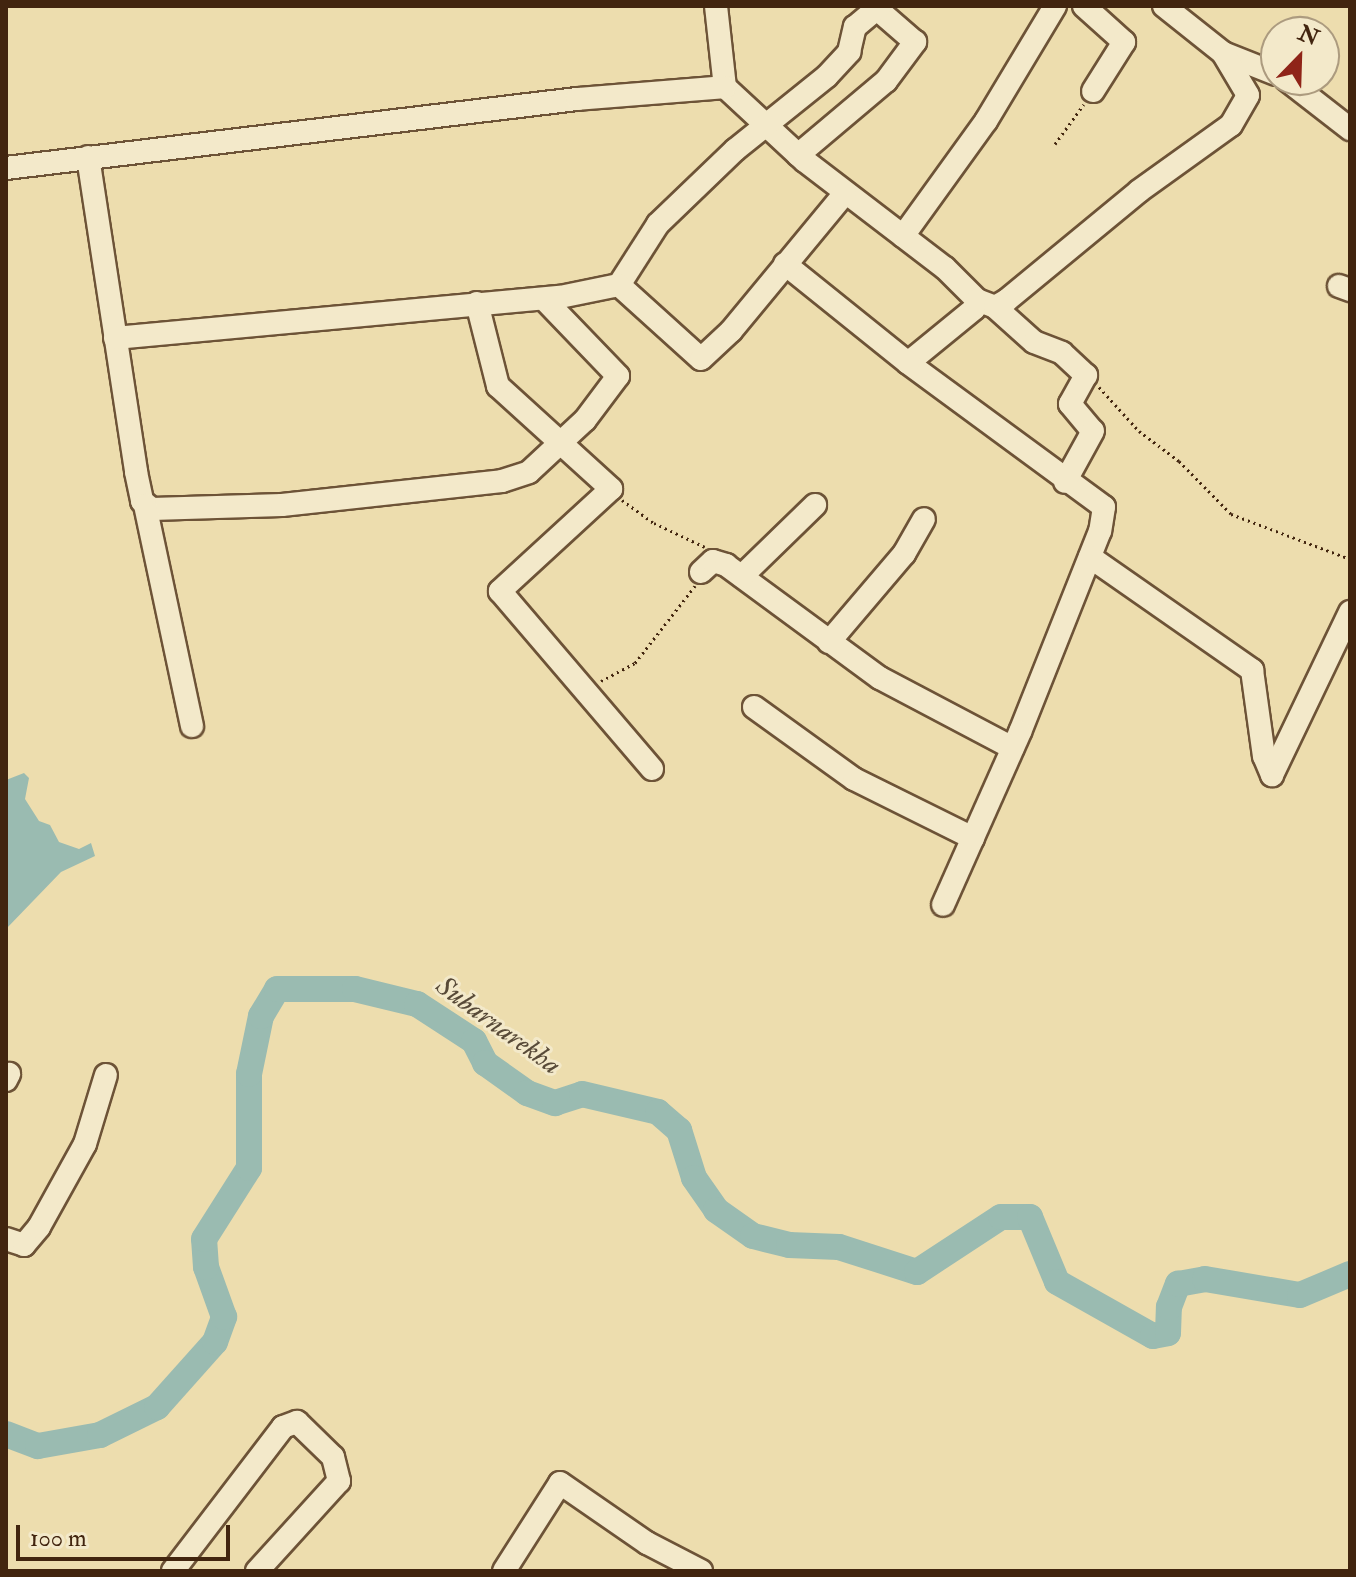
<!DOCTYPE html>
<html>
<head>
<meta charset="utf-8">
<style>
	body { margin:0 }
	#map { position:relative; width:1356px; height:1577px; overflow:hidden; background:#edddae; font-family:"IM FELL Double Pica",serif }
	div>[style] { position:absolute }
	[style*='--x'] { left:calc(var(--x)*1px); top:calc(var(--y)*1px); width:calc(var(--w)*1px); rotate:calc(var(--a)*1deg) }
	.water>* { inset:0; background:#9abbb1 }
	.river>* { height:26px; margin:-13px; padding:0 13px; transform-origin:13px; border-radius:13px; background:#9abbb1 }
	.path>* { height:3px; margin-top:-1.5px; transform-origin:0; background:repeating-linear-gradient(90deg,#42250f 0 2px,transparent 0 6px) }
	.roads { filter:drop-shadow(2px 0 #6d5337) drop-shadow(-2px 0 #6d5337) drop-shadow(0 2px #6d5337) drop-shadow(0 -2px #6d5337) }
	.minor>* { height:22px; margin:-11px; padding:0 11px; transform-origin:11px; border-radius:11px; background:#f3e9ca }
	span { translate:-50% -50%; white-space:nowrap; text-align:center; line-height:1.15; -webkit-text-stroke:6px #f3e9ca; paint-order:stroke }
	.water-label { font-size:28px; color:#584a38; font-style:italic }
	.frame { position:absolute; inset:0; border:8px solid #42250f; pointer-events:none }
	.north { position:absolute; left:1260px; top:16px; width:80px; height:80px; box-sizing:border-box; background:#f3e9ca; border:2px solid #ac9b7f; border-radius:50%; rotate:23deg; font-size:22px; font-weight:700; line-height:32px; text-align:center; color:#42250f }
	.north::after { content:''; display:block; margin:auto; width:28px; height:36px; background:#8f2418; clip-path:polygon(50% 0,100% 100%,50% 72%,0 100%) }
	.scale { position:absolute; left:16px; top:1525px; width:214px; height:36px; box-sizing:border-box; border:4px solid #42250f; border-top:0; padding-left:10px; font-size:24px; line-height:28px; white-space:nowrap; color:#42250f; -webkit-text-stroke:6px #f3e9ca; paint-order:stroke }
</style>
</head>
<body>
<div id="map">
	<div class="water">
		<div style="clip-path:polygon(24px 773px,29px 778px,25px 799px,39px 821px,50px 825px,59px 842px,79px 849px,91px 843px,95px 856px,61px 872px,6px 929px,6px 780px)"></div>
	</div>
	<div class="river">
		<div style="--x:6;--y:1434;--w:34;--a:21"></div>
		<div style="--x:38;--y:1446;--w:63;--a:-10.1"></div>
		<div style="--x:100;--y:1435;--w:64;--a:-26.2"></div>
		<div style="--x:157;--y:1407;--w:87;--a:-48.3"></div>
		<div style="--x:215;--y:1342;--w:27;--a:-70"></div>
		<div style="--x:224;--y:1317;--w:53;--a:-109.8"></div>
		<div style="--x:206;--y:1267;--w:28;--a:-94"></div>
		<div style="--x:204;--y:1239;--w:84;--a:-57.6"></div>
		<div style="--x:249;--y:1168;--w:94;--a:-90"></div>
		<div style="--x:249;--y:1074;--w:59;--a:-78.3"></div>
		<div style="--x:261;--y:1016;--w:31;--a:-59"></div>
		<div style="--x:277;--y:989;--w:78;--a:0"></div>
		<div style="--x:355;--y:989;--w:64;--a:13.6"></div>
		<div style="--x:417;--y:1004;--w:68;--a:33"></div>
		<div style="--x:474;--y:1041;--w:25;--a:63"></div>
		<div style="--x:485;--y:1063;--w:52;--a:35.5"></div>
		<div style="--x:527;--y:1093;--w:30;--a:20"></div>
		<div style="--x:555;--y:1103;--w:28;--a:-18"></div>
		<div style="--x:582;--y:1094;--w:78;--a:13.3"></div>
		<div style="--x:658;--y:1112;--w:28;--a:41"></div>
		<div style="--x:679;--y:1130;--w:50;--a:72.6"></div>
		<div style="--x:694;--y:1178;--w:39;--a:55"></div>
		<div style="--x:716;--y:1210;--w:45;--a:35.1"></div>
		<div style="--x:753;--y:1236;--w:37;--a:14"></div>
		<div style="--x:789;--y:1245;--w:50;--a:2.3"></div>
		<div style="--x:839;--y:1247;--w:82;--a:17.8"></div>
		<div style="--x:917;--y:1272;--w:100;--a:-33.2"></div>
		<div style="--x:1001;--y:1217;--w:29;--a:0"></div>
		<div style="--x:1030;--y:1217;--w:70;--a:67.4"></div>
		<div style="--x:1057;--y:1282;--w:110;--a:29.4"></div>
		<div style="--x:1153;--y:1336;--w:15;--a:-11"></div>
		<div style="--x:1168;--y:1333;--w:26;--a:-88"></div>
		<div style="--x:1169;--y:1307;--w:25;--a:-69"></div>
		<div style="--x:1178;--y:1284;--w:27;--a:-10"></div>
		<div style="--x:1205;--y:1279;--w:96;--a:9.6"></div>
		<div style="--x:1300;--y:1295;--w:54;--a:-22.8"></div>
	</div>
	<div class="path">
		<div style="--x:1055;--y:144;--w:49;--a:-54.1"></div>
		<div style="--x:1099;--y:387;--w:59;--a:47.7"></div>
		<div style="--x:1139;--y:431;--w:50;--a:36.9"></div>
		<div style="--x:1179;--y:461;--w:74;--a:45.5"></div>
		<div style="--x:1231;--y:514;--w:127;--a:20.7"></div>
		<div style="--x:622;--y:500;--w:39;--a:36"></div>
		<div style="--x:654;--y:523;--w:56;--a:25.2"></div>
		<div style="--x:601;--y:681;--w:38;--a:-28"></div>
		<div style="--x:635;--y:663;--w:98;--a:-52.1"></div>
	</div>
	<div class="roads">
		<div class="minor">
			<div style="--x:716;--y:6;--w:81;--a:83.7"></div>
			<div style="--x:725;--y:87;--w:109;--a:42.8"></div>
			<div style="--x:805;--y:161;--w:176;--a:37.4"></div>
			<div style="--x:945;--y:268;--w:45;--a:45"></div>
			<div style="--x:977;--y:300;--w:9;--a:108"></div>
			<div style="--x:974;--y:309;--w:85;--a:140.7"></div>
			<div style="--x:908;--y:363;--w:243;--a:36.3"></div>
			<div style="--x:1104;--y:507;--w:24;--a:99"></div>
			<div style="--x:1100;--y:531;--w:216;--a:111.7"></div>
			<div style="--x:1020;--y:732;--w:189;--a:114"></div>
			<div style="--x:1084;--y:6;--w:54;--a:42"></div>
			<div style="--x:1124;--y:42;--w:58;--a:122.3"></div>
			<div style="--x:1164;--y:6;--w:75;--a:38.5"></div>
			<div style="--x:1223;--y:53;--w:57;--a:21.6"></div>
			<div style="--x:1287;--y:80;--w:80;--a:37.9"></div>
			<div style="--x:798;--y:155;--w:115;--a:-40.1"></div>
			<div style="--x:886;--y:81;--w:49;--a:-53.4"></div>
			<div style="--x:915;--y:42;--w:50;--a:-139"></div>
			<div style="--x:88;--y:157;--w:319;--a:81.3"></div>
			<div style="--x:136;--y:472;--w:30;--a:78"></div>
			<div style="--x:142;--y:501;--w:13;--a:39"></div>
			<div style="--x:152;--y:509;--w:130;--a:-1.8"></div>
			<div style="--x:282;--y:505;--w:221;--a:-6.2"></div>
			<div style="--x:502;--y:481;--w:28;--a:-18"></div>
			<div style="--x:529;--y:472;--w:76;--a:-42.9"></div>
			<div style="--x:585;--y:420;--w:55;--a:-53.1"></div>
			<div style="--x:618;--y:376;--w:107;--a:-133.9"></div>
			<div style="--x:6;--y:168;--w:575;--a:-6.89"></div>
			<div style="--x:577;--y:99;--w:148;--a:-4.6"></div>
			<div style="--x:903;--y:236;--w:142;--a:-54.2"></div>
			<div style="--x:986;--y:121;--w:134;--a:-59"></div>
			<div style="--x:785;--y:264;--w:158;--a:38.8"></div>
			<div style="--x:619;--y:285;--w:72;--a:-57.4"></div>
			<div style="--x:658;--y:224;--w:107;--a:-43.9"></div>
			<div style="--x:735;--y:150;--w:118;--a:-38.8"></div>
			<div style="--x:827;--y:76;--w:33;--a:-47"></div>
			<div style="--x:849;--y:52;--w:26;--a:-77"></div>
			<div style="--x:855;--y:27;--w:33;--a:-40"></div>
			<div style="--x:619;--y:285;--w:110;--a:42.1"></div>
			<div style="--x:701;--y:359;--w:41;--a:-43"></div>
			<div style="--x:731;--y:331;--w:179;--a:-50.4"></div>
			<div style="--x:1339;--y:286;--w:12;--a:20"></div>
			<div style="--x:977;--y:300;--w:19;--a:21"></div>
			<div style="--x:995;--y:307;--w:14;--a:-30"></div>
			<div style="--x:1007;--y:300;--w:171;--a:-39.5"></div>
			<div style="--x:1139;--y:191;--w:113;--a:-35.7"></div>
			<div style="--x:1231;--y:125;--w:34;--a:-60"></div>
			<div style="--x:1248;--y:95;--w:49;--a:-120.8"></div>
			<div style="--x:477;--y:303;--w:86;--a:75.8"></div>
			<div style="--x:498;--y:386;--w:153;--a:42.3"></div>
			<div style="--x:611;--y:489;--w:151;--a:137.4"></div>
			<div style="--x:500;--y:591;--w:234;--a:49.5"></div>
			<div style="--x:995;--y:307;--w:52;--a:41.9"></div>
			<div style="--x:1034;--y:342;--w:30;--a:21"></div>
			<div style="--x:1062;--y:353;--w:33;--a:43"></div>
			<div style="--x:1086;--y:375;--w:33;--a:119"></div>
			<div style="--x:1070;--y:404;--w:35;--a:50"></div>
			<div style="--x:1093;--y:431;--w:58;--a:118.8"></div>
			<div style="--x:115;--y:338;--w:447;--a:-5.3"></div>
			<div style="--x:560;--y:297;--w:60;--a:-11.5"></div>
			<div style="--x:145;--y:505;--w:226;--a:78"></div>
			<div style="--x:1090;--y:557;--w:198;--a:34.9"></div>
			<div style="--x:1252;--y:670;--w:87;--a:82.1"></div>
			<div style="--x:1264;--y:756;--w:21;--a:67"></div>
			<div style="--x:1272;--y:775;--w:181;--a:-64.4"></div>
			<div style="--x:701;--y:572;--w:16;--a:-43"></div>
			<div style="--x:713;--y:561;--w:14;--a:17"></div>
			<div style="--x:726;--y:565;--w:191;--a:36.3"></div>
			<div style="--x:880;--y:678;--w:150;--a:27.8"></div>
			<div style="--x:742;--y:576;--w:102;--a:-44.2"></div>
			<div style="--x:829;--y:642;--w:116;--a:-49.6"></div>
			<div style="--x:904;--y:554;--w:40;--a:-60.3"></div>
			<div style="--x:754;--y:707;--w:123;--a:35.8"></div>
			<div style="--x:854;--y:779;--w:133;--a:26.4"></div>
			<div style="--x:6;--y:1080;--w:7;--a:-63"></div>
			<div style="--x:6;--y:1239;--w:19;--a:18"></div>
			<div style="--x:24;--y:1245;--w:23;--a:-50"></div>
			<div style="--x:39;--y:1227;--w:95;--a:-61"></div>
			<div style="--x:85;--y:1144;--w:72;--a:-73.1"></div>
			<div style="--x:173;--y:1571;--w:181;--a:-52.6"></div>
			<div style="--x:283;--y:1427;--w:15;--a:-20"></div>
			<div style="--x:297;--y:1422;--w:50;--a:44.2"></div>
			<div style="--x:333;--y:1457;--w:25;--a:76"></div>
			<div style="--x:339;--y:1481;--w:122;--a:132.3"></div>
			<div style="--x:504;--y:1571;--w:104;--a:-57.5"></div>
			<div style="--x:560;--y:1483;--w:106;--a:34.6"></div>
			<div style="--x:647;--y:1543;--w:61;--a:27.4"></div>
		</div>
	</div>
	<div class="water-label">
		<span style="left:498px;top:1026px;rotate:36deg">Subarnarekha</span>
	</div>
	<div class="frame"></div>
	<div class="north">N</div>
	<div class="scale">100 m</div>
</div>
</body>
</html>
